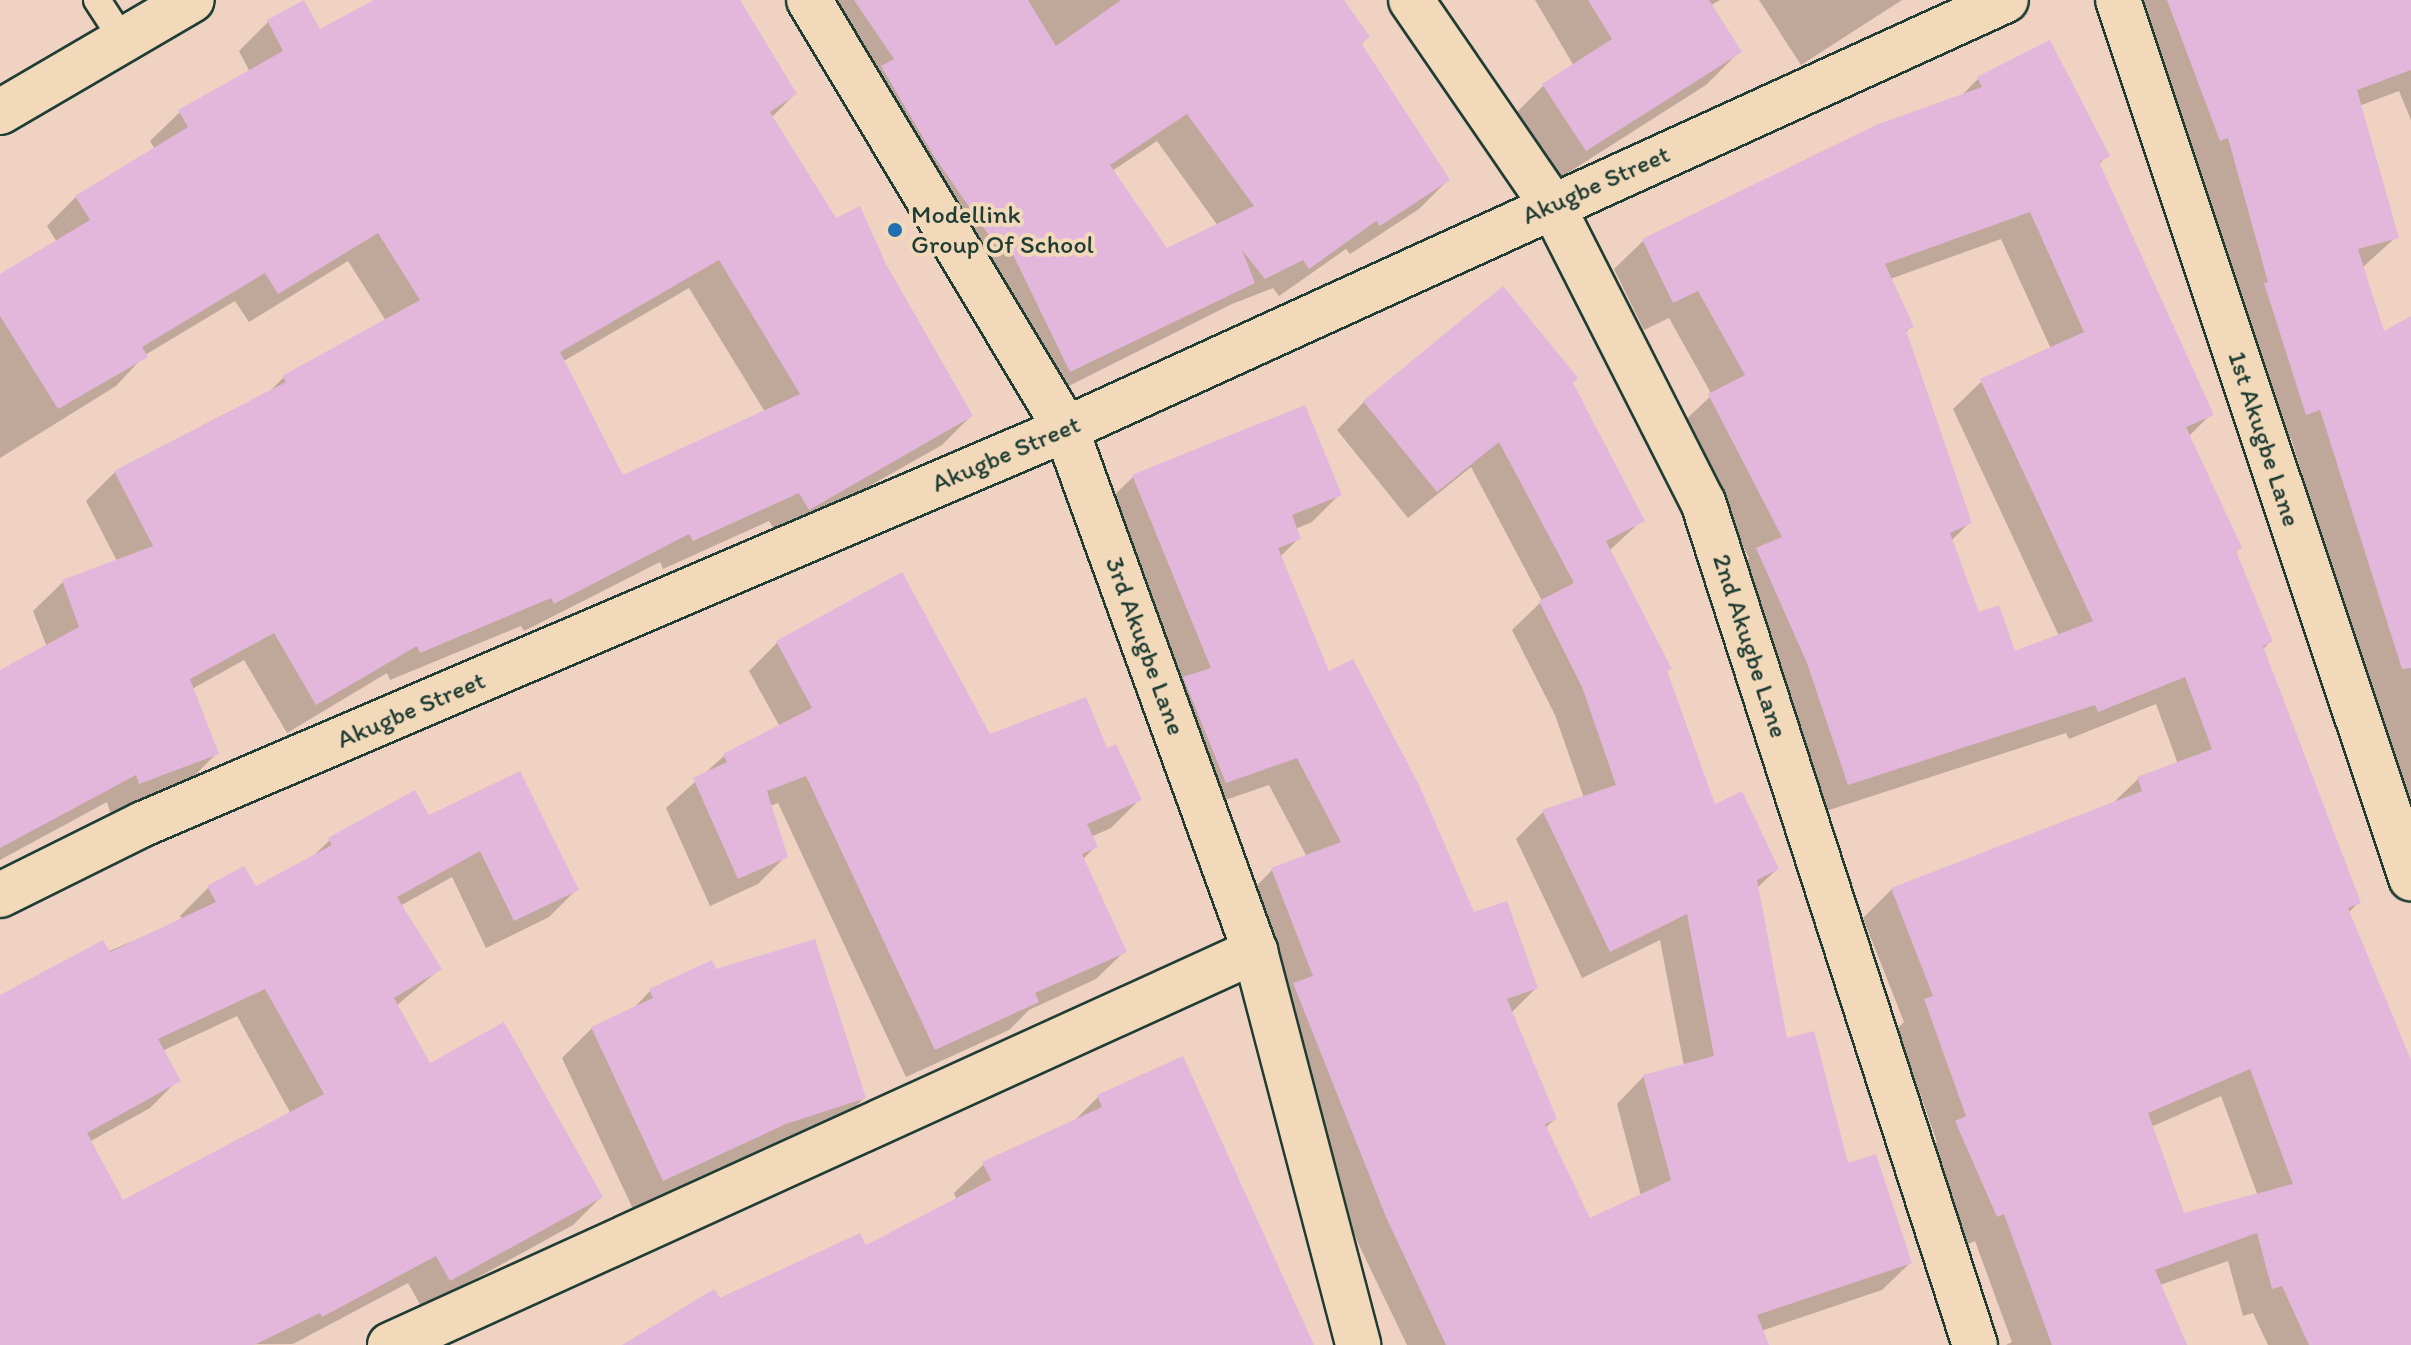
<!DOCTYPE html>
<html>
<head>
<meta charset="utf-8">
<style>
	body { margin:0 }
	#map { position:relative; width:2411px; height:1345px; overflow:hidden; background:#efd2c1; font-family:Itim,sans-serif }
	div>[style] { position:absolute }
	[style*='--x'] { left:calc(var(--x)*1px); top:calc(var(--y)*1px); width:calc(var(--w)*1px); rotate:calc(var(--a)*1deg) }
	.shadow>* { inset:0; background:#0003 }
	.building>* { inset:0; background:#e2b7db }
	.roads { filter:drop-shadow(2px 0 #1f3d34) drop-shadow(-2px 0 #1f3d34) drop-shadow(0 2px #1f3d34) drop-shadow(0 -2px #1f3d34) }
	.lane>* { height:26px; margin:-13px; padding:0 13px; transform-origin:13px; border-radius:13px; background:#f2d9ba }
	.street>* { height:44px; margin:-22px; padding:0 22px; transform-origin:22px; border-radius:22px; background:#f2d9ba }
	.secondary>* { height:44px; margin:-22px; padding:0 22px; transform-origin:22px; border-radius:22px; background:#f2d9ba }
	.dots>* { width:22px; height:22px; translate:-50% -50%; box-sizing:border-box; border:4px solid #f2d9ba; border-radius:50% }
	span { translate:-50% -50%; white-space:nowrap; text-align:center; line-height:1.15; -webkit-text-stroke:8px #f2d9ba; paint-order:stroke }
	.street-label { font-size:26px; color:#1f3d34 }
	.poi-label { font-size:26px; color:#1f3d34 }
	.left { translate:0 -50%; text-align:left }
</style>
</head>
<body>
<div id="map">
	<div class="shadow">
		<div style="clip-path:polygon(evenodd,379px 0,735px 0,795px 94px,771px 118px,836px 221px,885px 265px,971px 416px,942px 445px,779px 537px,769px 521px,663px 569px,660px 562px,524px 631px,521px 626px,390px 680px,387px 673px,287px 733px,244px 660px,192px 689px,217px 753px,187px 783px,110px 812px,107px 802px,0 860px,0 672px,47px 647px,33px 611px,63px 582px,117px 561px,86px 501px,115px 472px,267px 394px,283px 378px,386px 321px,348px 261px,249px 322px,235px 301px,145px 355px,116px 386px,0 458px,0 277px,57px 242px,47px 226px,76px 197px,155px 149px,150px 141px,180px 112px,250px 72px,239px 51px,268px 22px,320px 32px,379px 0,689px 288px,765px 412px,622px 478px,562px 362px,689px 288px)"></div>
		<div style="clip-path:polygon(evenodd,806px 0,1341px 0,1368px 37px,1360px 45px,1448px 180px,1419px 209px,1350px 254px,1346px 249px,1279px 296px,1273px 288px,1232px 304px,1041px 400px,806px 0,1157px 141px,1218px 226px,1167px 250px,1112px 171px,1157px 141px)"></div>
		<div style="clip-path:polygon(1535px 0,1720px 0,1710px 6px,1740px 51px,1706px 85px,1552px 183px,1510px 119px,1544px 85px,1574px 66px)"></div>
		<div style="clip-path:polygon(1759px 0,1902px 0,1801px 65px)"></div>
		<div style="clip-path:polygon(2127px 0,2411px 0,2411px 120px,2399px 91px,2359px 106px,2396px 237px,2362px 268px,2383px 334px,2411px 319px,2411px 814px,2376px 718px,2291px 438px,2277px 443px,2199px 166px,2191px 170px)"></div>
		<div style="clip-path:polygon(evenodd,2049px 43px,2108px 155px,2098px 165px,2211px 414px,2188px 437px,2240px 548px,2235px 553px,2270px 642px,2262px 650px,2359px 902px,2348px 913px,2411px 1066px,2411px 1345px,2268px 1345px,2253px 1313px,2243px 1316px,2228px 1261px,2160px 1285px,2187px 1345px,2006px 1345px,2012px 1342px,1975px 1241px,1968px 1244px,1927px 1151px,1937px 1142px,1897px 1029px,1904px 1022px,1863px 918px,1892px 889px,2111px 805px,2138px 779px,2178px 764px,2156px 704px,2069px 739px,2066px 733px,1820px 813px,1728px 578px,1749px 558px,1680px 425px,1712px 395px,1669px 318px,1644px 330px,1614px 269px,1643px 241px,1960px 97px,1978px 79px,2049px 43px,2001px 239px,2051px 349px,1982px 381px,1953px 409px,2059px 636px,2014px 654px,1978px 614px,1951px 541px,1969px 523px,1905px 333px,1912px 326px,1890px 279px,2001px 239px,2049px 43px,2221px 1096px,2258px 1196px,2183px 1215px,2151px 1127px,2221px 1096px)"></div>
		<div style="clip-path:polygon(1571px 383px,1642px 520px,1609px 551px,1666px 672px,1714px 807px,1777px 869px,1756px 889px,1785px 1040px,1847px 1166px,1910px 1263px,1882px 1290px,1761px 1331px,1766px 1345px,1407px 1345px,1359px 1245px,1266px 1012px,1245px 898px,1272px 870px,1307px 857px,1269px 785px,1199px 809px,1105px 504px,1133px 477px,1340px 494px,1312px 522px,1295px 529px,1299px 538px,1279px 558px,1328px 674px,1473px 915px,1536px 988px,1511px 1013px,1555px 1119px,1545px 1128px,1589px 1221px,1641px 1196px,1617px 1104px,1644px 1076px,1684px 1066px,1660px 940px,1582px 978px,1516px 839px,1543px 812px,1584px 798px,1555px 715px,1512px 630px,1542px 601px,1471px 467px,1408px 518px,1337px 430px,1364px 402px)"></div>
		<div style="clip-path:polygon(901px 575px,989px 737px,1106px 751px,1139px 800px,1111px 828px,1091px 837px,1095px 847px,1082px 860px,1124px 952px,1096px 979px,1029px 1010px,1009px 1030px,906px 1077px,778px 803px,770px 806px,786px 856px,758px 884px,710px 906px,666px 808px,724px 756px,780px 727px,749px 671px,777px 643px)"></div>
		<div style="clip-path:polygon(evenodd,428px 817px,577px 889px,549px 917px,486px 948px,452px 877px,400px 906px,440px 969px,396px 1006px,429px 1066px,601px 1197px,573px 1225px,422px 1308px,408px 1283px,293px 1344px,0 1345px,0 997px,183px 920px,180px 916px,208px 888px,255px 889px,310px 859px,330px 840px,428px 817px,237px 1016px,291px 1114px,123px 1203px,89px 1142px,150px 1108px,178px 1080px,162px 1051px,237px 1016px)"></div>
		<div style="clip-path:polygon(715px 972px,864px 1098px,834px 1128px,754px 1153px,633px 1209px,562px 1058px,592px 1028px,632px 1010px,650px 991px)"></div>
		<div style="clip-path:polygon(1098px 1097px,1311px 1345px,630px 1345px,719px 1300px,865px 1248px,957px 1200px,954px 1193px,984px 1164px,1072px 1123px)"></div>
	</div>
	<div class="building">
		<div style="clip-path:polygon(evenodd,304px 0,320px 29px,374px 0,740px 0,797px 94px,770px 112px,836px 218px,860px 206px,886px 264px,973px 416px,809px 510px,799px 493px,693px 541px,689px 534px,554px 604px,551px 598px,420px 653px,417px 646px,316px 705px,274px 633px,190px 679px,219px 754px,139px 784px,136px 775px,0 848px,0 670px,79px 627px,62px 580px,153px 546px,114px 471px,286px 382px,282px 376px,420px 300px,378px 233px,278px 294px,265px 273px,142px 347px,148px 357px,58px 409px,0 316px,0 274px,90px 220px,75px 196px,188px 127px,178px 110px,283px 51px,267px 20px,304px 0,719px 260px,800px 394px,623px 475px,560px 352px,719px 260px)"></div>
		<div style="clip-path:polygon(evenodd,854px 0,1028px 0,1056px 46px,1121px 0,1344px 0,1370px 37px,1361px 43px,1450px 180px,1380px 226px,1376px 221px,1309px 269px,1303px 260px,1265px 279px,1242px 250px,1255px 283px,1070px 372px,1004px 236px,994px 243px,934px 156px,881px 66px,894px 59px,854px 0,1187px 114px,1254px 206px,1167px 248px,1110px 165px,1187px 114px)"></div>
		<div style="clip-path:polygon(1588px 0,1709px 0,1742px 52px,1586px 151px,1542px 84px,1612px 39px)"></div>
		<div style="clip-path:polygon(2167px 0,2411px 0,2411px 70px,2357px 90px,2399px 238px,2358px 249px,2384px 331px,2411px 316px,2411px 668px,2402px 669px,2320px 410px,2306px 415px,2264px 283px,2268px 282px,2228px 138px,2220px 141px)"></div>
		<div style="clip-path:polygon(evenodd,2050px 40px,2110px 156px,2099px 162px,2214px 415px,2186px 427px,2242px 548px,2236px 551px,2273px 642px,2263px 646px,2361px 903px,2348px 908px,2411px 1060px,2411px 1345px,2309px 1345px,2282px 1286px,2272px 1289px,2257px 1233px,2155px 1270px,2187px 1345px,2052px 1345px,2004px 1214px,1997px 1217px,1955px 1121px,1966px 1116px,1924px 999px,1933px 996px,1891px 888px,2142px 791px,2137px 777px,2212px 749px,2185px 677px,2098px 712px,2095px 705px,1848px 785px,1807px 663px,1756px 548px,1782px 537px,1708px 394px,1745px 375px,1698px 291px,1673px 303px,1642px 239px,1876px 125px,1982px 87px,1977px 77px,2050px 40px,2030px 212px,2084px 332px,1980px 379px,2093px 621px,2015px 651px,1999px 605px,1979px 612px,1950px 533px,1972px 523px,1906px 330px,1914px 327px,1885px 264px,2030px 212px,2050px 40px,2250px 1069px,2293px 1184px,2184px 1213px,2148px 1113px,2250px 1069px)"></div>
		<div style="clip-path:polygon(1503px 286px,1578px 378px,1573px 383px,1645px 521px,1606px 541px,1672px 669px,1667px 671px,1715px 804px,1742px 791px,1779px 869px,1757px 880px,1787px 1038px,1814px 1031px,1848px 1163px,1876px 1154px,1912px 1263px,1757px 1315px,1769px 1345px,1446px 1345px,1386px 1217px,1293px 983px,1313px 976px,1271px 868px,1341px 842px,1297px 758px,1226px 783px,1183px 677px,1211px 668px,1132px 475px,1305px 405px,1342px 495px,1292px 515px,1301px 539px,1278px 548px,1329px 671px,1353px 659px,1419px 785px,1474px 912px,1507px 901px,1538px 988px,1507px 999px,1557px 1119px,1545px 1124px,1590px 1218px,1671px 1180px,1643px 1075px,1714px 1056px,1687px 914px,1610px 952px,1542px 810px,1616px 785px,1582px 687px,1539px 601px,1574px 583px,1499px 442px,1437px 492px,1363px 401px)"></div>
		<div style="clip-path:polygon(902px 572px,990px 734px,1086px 697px,1107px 748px,1116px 744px,1142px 800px,1087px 824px,1098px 847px,1082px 854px,1127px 952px,1035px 993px,1039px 1002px,935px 1050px,806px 776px,767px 791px,788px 857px,738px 879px,693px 778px,727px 762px,723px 754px,812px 708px,776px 641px)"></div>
		<div style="clip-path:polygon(evenodd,520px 771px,579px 890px,514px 921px,480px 851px,397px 897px,442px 969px,394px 998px,430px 1063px,504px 1022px,603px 1197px,450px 1281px,436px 1256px,322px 1317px,320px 1313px,254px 1345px,0 1345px,0 995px,103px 940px,110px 952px,216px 902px,207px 886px,244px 866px,256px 886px,332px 845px,328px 838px,415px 790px,429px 815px,520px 771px,265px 989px,324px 1094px,123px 1200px,87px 1133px,181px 1081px,158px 1039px,265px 989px)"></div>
		<div style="clip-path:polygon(815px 939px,866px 1098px,786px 1124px,663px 1181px,591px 1027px,653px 998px,649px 989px,712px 960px,716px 969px)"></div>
		<div style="clip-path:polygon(1183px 1056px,1314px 1345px,622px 1345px,714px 1289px,720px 1298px,860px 1233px,866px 1245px,991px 1180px,982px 1162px,1102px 1107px,1097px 1095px)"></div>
	</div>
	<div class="roads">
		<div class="lane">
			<div style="--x:97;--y:0;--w:48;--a:57"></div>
		</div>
		<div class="street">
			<div style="--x:809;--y:0;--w:500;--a:59.08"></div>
			<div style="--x:1066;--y:429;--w:555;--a:70.1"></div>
			<div style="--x:1255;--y:951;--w:407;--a:75.3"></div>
			<div style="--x:1411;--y:0;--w:249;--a:55.5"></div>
			<div style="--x:1552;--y:205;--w:333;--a:63.1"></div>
			<div style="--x:1703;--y:502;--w:886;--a:72.12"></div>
			<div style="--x:2118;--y:0;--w:926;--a:71.55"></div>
			<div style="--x:0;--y:895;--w:160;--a:-26.4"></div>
			<div style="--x:143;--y:824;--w:1004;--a:-23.17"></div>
			<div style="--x:1066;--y:429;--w:1033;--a:-24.53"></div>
			<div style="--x:390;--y:1345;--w:951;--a:-24.49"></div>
		</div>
		<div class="secondary">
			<div style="--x:0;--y:112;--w:222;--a:-30.3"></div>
		</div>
	</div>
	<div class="dots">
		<div style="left:895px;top:230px;background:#1f6fb2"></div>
	</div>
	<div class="street-label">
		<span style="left:1596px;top:185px;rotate:-24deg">Akugbe Street</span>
		<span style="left:2264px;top:439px;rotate:72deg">1st Akugbe Lane</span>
		<span style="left:1006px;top:454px;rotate:-23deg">Akugbe Street</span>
		<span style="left:1145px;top:646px;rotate:70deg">3rd Akugbe Lane</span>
		<span style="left:1750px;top:646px;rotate:72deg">2nd Akugbe Lane</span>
		<span style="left:411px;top:710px;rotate:-23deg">Akugbe Street</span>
	</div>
	<div class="poi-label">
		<span class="left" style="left:911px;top:230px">Modellink<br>Group Of School</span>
	</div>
</div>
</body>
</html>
